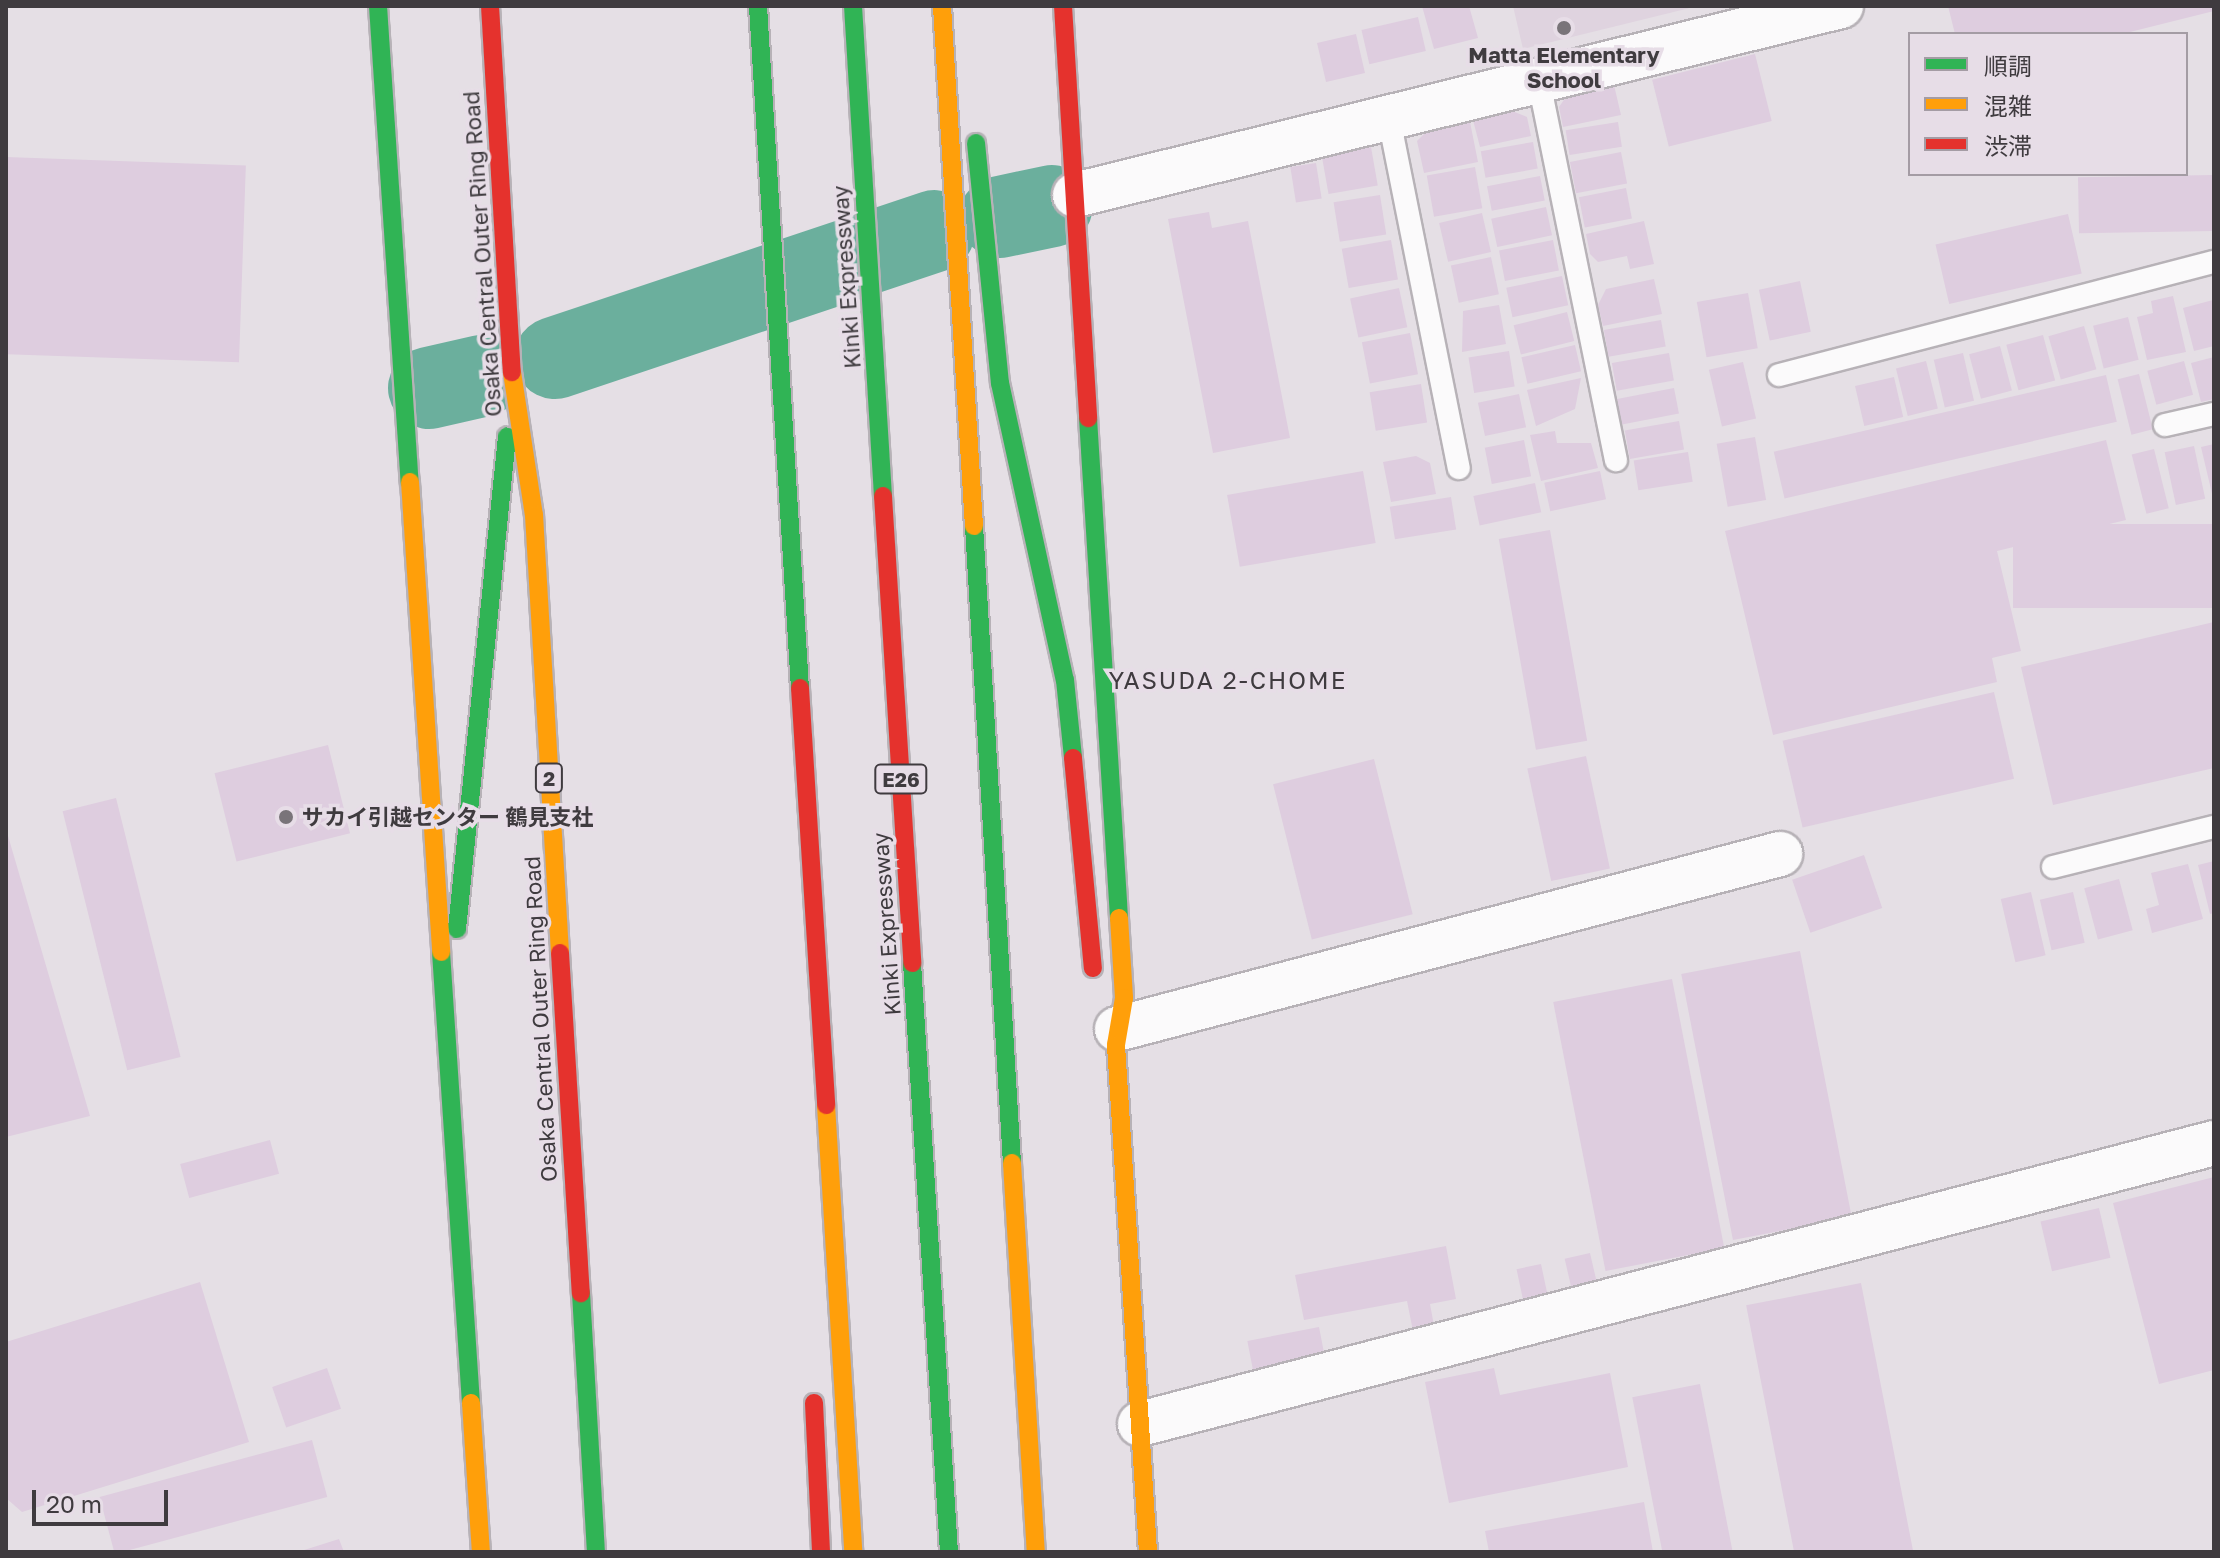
<!DOCTYPE html>
<html>
<head>
<meta charset="utf-8">
<style>
	body { margin:0 }
	#map { position:relative; width:2220px; height:1558px; overflow:hidden; background:#e5dfe5; font-family:"Golos Text","Noto Sans JP",sans-serif }
	div>[style] { position:absolute }
	[style*='--x'] { left:calc(var(--x)*1px); top:calc(var(--y)*1px); width:calc(var(--w)*1px); rotate:calc(var(--a)*1deg) }
	.built>* { inset:0; background:#dfd3df }
	.river>* { height:82px; margin:-41px; padding:0 41px; transform-origin:41px; border-radius:41px; background:#6baf9d }
	.building>* { inset:0; background:#decddf; transform-origin:0 0 }
	.roads { filter:drop-shadow(2px 0 #b7b2b7) drop-shadow(-2px 0 #b7b2b7) drop-shadow(0 2px #b7b2b7) drop-shadow(0 -2px #b7b2b7) }
	.lane>* { height:22px; margin:-11px; padding:0 11px; transform-origin:11px; border-radius:11px; background:#fbfafb }
	.street>* { height:44px; margin:-22px; padding:0 22px; transform-origin:22px; border-radius:22px; background:#fbfafb }
	.fast>* { height:18px; margin:-9px; padding:0 9px; transform-origin:9px; border-radius:9px; background:#30b455 }
	.slow>* { height:18px; margin:-9px; padding:0 9px; transform-origin:9px; border-radius:9px; background:#ff9f0a }
	.jam>* { height:18px; margin:-9px; padding:0 9px; transform-origin:9px; border-radius:9px; background:#e5322d }
	.dots>* { width:22px; height:22px; translate:-50% -50%; box-sizing:border-box; border:4px solid #e7dde7; border-radius:50% }
	span { translate:-50% -50%; white-space:nowrap; text-align:center; line-height:1.15; -webkit-text-stroke:7px #e7dde7; paint-order:stroke }
	.shield-label span { padding:2px 6px; background:#e7dde7; border:2px solid; border-radius:6px; -webkit-text-stroke-width:0 }
	.shield-label { font-size:20px; color:#3f3b3f; font-weight:700 }
	.poi-label { font-size:22px; color:#3f3b3f; font-weight:700 }
	.left { translate:0 -50%; text-align:left }
	.street-label { font-size:22px; color:#3f3b3f }
	.neighbourhood-label { font-size:24px; color:#3f3b3f; letter-spacing:2px }
	.frame { position:absolute; inset:0; border:8px solid #3f3b3f; pointer-events:none }
	.legend { position:absolute; left:1908px; top:32px; width:280px; height:144px; box-sizing:border-box; background:#e7dde7; border:2px solid #a49ca4; margin:0; padding:10px 14px; list-style:none; font-size:24px; color:#3f3b3f }
	.legend li { display:flex; align-items:center; gap:16px; height:40px }
	.legend b { width:40px; border:2px solid #a49ca4 }
	.scale { position:absolute; left:32px; top:1490px; width:136px; height:36px; box-sizing:border-box; border:4px solid #3f3b3f; border-top:0; padding-left:10px; font-size:24px; line-height:28px; white-space:nowrap; color:#3f3b3f; -webkit-text-stroke:6px #e7dde7; paint-order:stroke }
</style>
</head>
<body>
<div id="map">
	<div class="built">
		<div style="clip-path:polygon(1513px 6px,1698px 6px,1523px 49px)"></div>
	</div>
	<div class="river">
		<div style="--x:1000;--y:217;--w:53;--a:-11.9"></div>
		<div style="--x:555;--y:358;--w:400;--a:-18.5"></div>
		<div style="--x:429;--y:388;--w:54;--a:-12.8"></div>
	</div>
	<div class="building">
		<div style="clip-path:polygon(1422px 6px,1469px 6px,1478px 38px,1434px 49px)"></div>
		<div style="clip-path:polygon(1948px 6px,2214px 6px,2214px 11px,2122px 34px,1955px 34px)"></div>
		<div style="left:1418px;top:17px;width:35px;height:58px;rotate:77deg"></div>
		<div style="left:1356px;top:34px;width:40px;height:40px;rotate:77deg"></div>
		<div style="left:1755px;top:54px;width:69px;height:106px;rotate:76deg"></div>
		<div style="clip-path:polygon(1614px 85px,1621px 115px,1563px 127px,1559px 107px,1568px 94px)"></div>
		<div style="clip-path:polygon(1512px 111px,1527px 117px,1531px 136px,1480px 147px,1473px 120px)"></div>
		<div style="clip-path:polygon(1470px 122px,1478px 162px,1424px 173px,1417px 141px,1427px 131px)"></div>
		<div style="left:1618px;top:122px;width:25px;height:53px;rotate:81deg"></div>
		<div style="left:1533px;top:142px;width:27px;height:53px;rotate:80deg"></div>
		<div style="left:1371px;top:147px;width:39px;height:50px;rotate:80deg"></div>
		<div style="left:1621px;top:152px;width:32px;height:52px;rotate:79deg"></div>
		<div style="left:6px;top:157px;width:240px;height:197px;rotate:2deg"></div>
		<div style="left:1316px;top:163px;width:36px;height:26px;rotate:81deg"></div>
		<div style="left:1475px;top:167px;width:42px;height:49px;rotate:80deg"></div>
		<div style="left:2213px;top:175px;width:56px;height:135px;rotate:89deg"></div>
		<div style="left:1540px;top:176px;width:25px;height:54px;rotate:79deg"></div>
		<div style="left:1626px;top:188px;width:31px;height:48px;rotate:79deg"></div>
		<div style="left:1380px;top:195px;width:40px;height:47px;rotate:81deg"></div>
		<div style="left:1546px;top:207px;width:29px;height:56px;rotate:78deg"></div>
		<div style="clip-path:polygon(1209px 212px,1212px 228px,1248px 221px,1290px 438px,1213px 453px,1168px 219px)"></div>
		<div style="left:1482px;top:213px;width:40px;height:44px;rotate:77deg"></div>
		<div style="left:2068px;top:214px;width:61px;height:136px;rotate:77deg"></div>
		<div style="clip-path:polygon(1644px 221px,1654px 264px,1630px 269px,1627px 256px,1598px 262px,1590px 254px,1586px 234px)"></div>
		<div style="left:1391px;top:240px;width:40px;height:50px;rotate:80deg"></div>
		<div style="left:1553px;top:240px;width:31px;height:55px;rotate:79deg"></div>
		<div style="left:1491px;top:257px;width:38px;height:41px;rotate:78deg"></div>
		<div style="left:1562px;top:276px;width:30px;height:57px;rotate:78deg"></div>
		<div style="clip-path:polygon(1654px 279px,1662px 314px,1603px 326px,1598px 305px,1606px 289px)"></div>
		<div style="left:1800px;top:281px;width:52px;height:42px;rotate:78deg"></div>
		<div style="left:1399px;top:288px;width:40px;height:50px;rotate:78deg"></div>
		<div style="left:1748px;top:293px;width:56px;height:52px;rotate:80deg"></div>
		<div style="clip-path:polygon(2173px 296px,2186px 352px,2147px 360px,2137px 317px,2153px 313px,2151px 301px)"></div>
		<div style="clip-path:polygon(2213px 300px,2214px 346px,2194px 351px,2183px 308px)"></div>
		<div style="clip-path:polygon(1499px 305px,1506px 344px,1462px 352px,1463px 311px)"></div>
		<div style="left:1567px;top:312px;width:30px;height:55px;rotate:76deg"></div>
		<div style="left:2128px;top:317px;width:44px;height:36px;rotate:76deg"></div>
		<div style="left:1661px;top:320px;width:27px;height:58px;rotate:80deg"></div>
		<div style="left:2084px;top:326px;width:45px;height:37px;rotate:74deg"></div>
		<div style="left:1410px;top:333px;width:42px;height:49px;rotate:79deg"></div>
		<div style="left:2043px;top:335px;width:47px;height:38px;rotate:75deg"></div>
		<div style="left:1575px;top:345px;width:27px;height:55px;rotate:77deg"></div>
		<div style="left:2000px;top:346px;width:46px;height:32px;rotate:75deg"></div>
		<div style="left:1509px;top:351px;width:36px;height:41px;rotate:81deg"></div>
		<div style="left:1669px;top:353px;width:28px;height:58px;rotate:80deg"></div>
		<div style="left:1963px;top:353px;width:49px;height:30px;rotate:77deg"></div>
		<div style="clip-path:polygon(2214px 357px,2214px 399px,2201px 402px,2191px 363px)"></div>
		<div style="left:1926px;top:361px;width:49px;height:31px;rotate:76deg"></div>
		<div style="left:2184px;top:361px;width:35px;height:38px;rotate:75deg"></div>
		<div style="left:1743px;top:362px;width:58px;height:35px;rotate:77deg"></div>
		<div style="left:2139px;top:374px;width:57px;height:22px;rotate:76deg"></div>
		<div style="left:2106px;top:375px;width:48px;height:341px;rotate:77deg"></div>
		<div style="left:1894px;top:377px;width:41px;height:40px;rotate:77deg"></div>
		<div style="clip-path:polygon(1581px 378px,1575px 409px,1536px 426px,1527px 390px)"></div>
		<div style="left:1421px;top:384px;width:39px;height:52px;rotate:81deg"></div>
		<div style="left:1674px;top:388px;width:26px;height:58px;rotate:79deg"></div>
		<div style="left:1519px;top:394px;width:34px;height:42px;rotate:78deg"></div>
		<div style="left:1679px;top:421px;width:29px;height:55px;rotate:80deg"></div>
		<div style="clip-path:polygon(1555px 431px,1557px 443px,1591px 443px,1598px 468px,1541px 481px,1530px 435px)"></div>
		<div style="left:1755px;top:437px;width:64px;height:39px;rotate:80deg"></div>
		<div style="left:1524px;top:440px;width:37px;height:40px;rotate:79deg"></div>
		<div style="clip-path:polygon(2106px 440px,2126px 520px,1997px 551px,2021px 651px,1992px 658px,1997px 682px,1773px 735px,1725px 531px)"></div>
		<div style="clip-path:polygon(2214px 444px,2214px 498px,2213px 498px,2201px 447px)"></div>
		<div style="left:2194px;top:446px;width:54px;height:30px;rotate:78deg"></div>
		<div style="left:2154px;top:449px;width:61px;height:23px;rotate:76deg"></div>
		<div style="left:1688px;top:452px;width:30px;height:55px;rotate:81deg"></div>
		<div style="clip-path:polygon(1416px 456px,1430px 463px,1436px 494px,1391px 502px,1383px 462px)"></div>
		<div style="left:1363px;top:471px;width:73px;height:138px;rotate:80deg"></div>
		<div style="left:1600px;top:471px;width:29px;height:57px;rotate:78deg"></div>
		<div style="left:1535px;top:483px;width:30px;height:63px;rotate:78deg"></div>
		<div style="left:1451px;top:497px;width:33px;height:62px;rotate:81deg"></div>
		<div style="left:2214px;top:524px;width:84px;height:201px;rotate:90deg"></div>
		<div style="left:1550px;top:530px;width:214px;height:52px;rotate:80deg"></div>
		<div style="clip-path:polygon(2214px 622px,2214px 768px,2053px 805px,2021px 667px)"></div>
		<div style="left:1994px;top:692px;width:89px;height:217px;rotate:77deg"></div>
		<div style="left:328px;top:745px;width:91px;height:117px;rotate:76deg"></div>
		<div style="left:1586px;top:756px;width:115px;height:60px;rotate:78deg"></div>
		<div style="left:1374px;top:759px;width:160px;height:104px;rotate:76deg"></div>
		<div style="left:116px;top:798px;width:267px;height:55px;rotate:76deg"></div>
		<div style="clip-path:polygon(6px 829px,90px 1116px,6px 1137px)"></div>
		<div style="left:1864px;top:855px;width:56px;height:76px;rotate:71deg"></div>
		<div style="clip-path:polygon(2214px 861px,2214px 913px,2210px 914px,2198px 865px)"></div>
		<div style="clip-path:polygon(2188px 864px,2203px 919px,2152px 933px,2146px 909px,2159px 905px,2151px 873px)"></div>
		<div style="left:2119px;top:879px;width:53px;height:36px;rotate:75deg"></div>
		<div style="left:2031px;top:892px;width:65px;height:31px;rotate:77deg"></div>
		<div style="left:2073px;top:892px;width:52px;height:34px;rotate:77deg"></div>
		<div style="left:1800px;top:951px;width:271px;height:121px;rotate:79deg"></div>
		<div style="left:1672px;top:979px;width:274px;height:121px;rotate:79deg"></div>
		<div style="left:270px;top:1140px;width:35px;height:93px;rotate:75deg"></div>
		<div style="clip-path:polygon(2214px 1177px,2214px 1370px,2159px 1384px,2113px 1203px)"></div>
		<div style="left:2099px;top:1208px;width:51px;height:60px;rotate:77deg"></div>
		<div style="clip-path:polygon(1446px 1246px,1456px 1299px,1430px 1304px,1435px 1331px,1414px 1336px,1407px 1301px,1304px 1320px,1295px 1275px)"></div>
		<div style="left:1590px;top:1253px;width:36px;height:26px;rotate:77deg"></div>
		<div style="left:1541px;top:1264px;width:35px;height:25px;rotate:78deg"></div>
		<div style="clip-path:polygon(200px 1282px,249px 1442px,22px 1512px,6px 1498px,6px 1342px)"></div>
		<div style="left:1861px;top:1283px;width:274px;height:117px;rotate:79deg"></div>
		<div style="left:1319px;top:1327px;width:37px;height:73px;rotate:79deg"></div>
		<div style="left:327px;top:1368px;width:43px;height:58px;rotate:71deg"></div>
		<div style="clip-path:polygon(1494px 1368px,1500px 1395px,1610px 1373px,1628px 1467px,1449px 1503px,1425px 1382px)"></div>
		<div style="left:1700px;top:1384px;width:171px;height:69px;rotate:79deg"></div>
		<div style="left:312px;top:1440px;width:59px;height:220px;rotate:75deg"></div>
		<div style="clip-path:polygon(1644px 1502px,1653px 1552px,1489px 1552px,1485px 1531px)"></div>
		<div style="clip-path:polygon(339px 1539px,344px 1552px,301px 1552px,301px 1551px)"></div>
	</div>
	<div class="roads">
		<div class="lane">
			<div style="--x:1539;--y:82;--w:386;--a:78.5"></div>
			<div style="--x:1389;--y:119;--w:356;--a:78.7"></div>
			<div style="--x:1779;--y:375;--w:449;--a:-14.6"></div>
			<div style="--x:2165;--y:425;--w:50;--a:-12.7"></div>
			<div style="--x:2053;--y:867;--w:166;--a:-14"></div>
		</div>
		<div class="street">
			<div style="--x:1075;--y:195;--w:789;--a:-13.86"></div>
			<div style="--x:1117;--y:1029;--w:686;--a:-14.79"></div>
			<div style="--x:1140;--y:1424;--w:1110;--a:-14.66"></div>
		</div>
		<div class="fast">
			<div style="--x:378;--y:6;--w:477;--a:86.2"></div>
			<div style="--x:758;--y:6;--w:683;--a:86.48"></div>
			<div style="--x:853;--y:6;--w:491;--a:86.5"></div>
			<div style="--x:976;--y:143;--w:241;--a:84.3"></div>
			<div style="--x:1000;--y:383;--w:304;--a:77.7"></div>
			<div style="--x:1065;--y:680;--w:78;--a:84.1"></div>
			<div style="--x:1088;--y:418;--w:501;--a:86.45"></div>
			<div style="--x:974;--y:526;--w:638;--a:86.59"></div>
			<div style="--x:457;--y:929;--w:495;--a:-84.2"></div>
			<div style="--x:441;--y:952;--w:452;--a:86.2"></div>
			<div style="--x:912;--y:963;--w:590;--a:86.41"></div>
			<div style="--x:581;--y:1293;--w:259;--a:86.7"></div>
		</div>
		<div class="slow">
			<div style="--x:942;--y:6;--w:521;--a:86.48"></div>
			<div style="--x:512;--y:372;--w:145;--a:81.3"></div>
			<div style="--x:534;--y:515;--w:439;--a:86.6"></div>
			<div style="--x:410;--y:482;--w:471;--a:86.2"></div>
			<div style="--x:1119;--y:918;--w:80;--a:86.4"></div>
			<div style="--x:1124;--y:998;--w:48;--a:99.7"></div>
			<div style="--x:1116;--y:1045;--w:508;--a:86.39"></div>
			<div style="--x:826;--y:1105;--w:448;--a:86.5"></div>
			<div style="--x:1012;--y:1163;--w:390;--a:86.5"></div>
			<div style="--x:471;--y:1403;--w:149;--a:86.2"></div>
		</div>
		<div class="jam">
			<div style="--x:490;--y:6;--w:367;--a:86.6"></div>
			<div style="--x:1063;--y:6;--w:413;--a:86.5"></div>
			<div style="--x:883;--y:496;--w:468;--a:86.4"></div>
			<div style="--x:800;--y:688;--w:418;--a:86.4"></div>
			<div style="--x:1073;--y:758;--w:211;--a:84.6"></div>
			<div style="--x:560;--y:953;--w:341;--a:86.5"></div>
			<div style="--x:814;--y:1403;--w:149;--a:87.3"></div>
		</div>
	</div>
	<div class="dots">
		<div style="left:1564px;top:28px;background:#797479"></div>
		<div style="left:286px;top:817px;background:#797479"></div>
	</div>
	<div class="shield-label">
		<span style="left:549px;top:778px">2</span>
		<span style="left:901px;top:779px">E26</span>
	</div>
	<div class="poi-label">
		<span style="left:1564px;top:67px">Matta Elementary<br>School</span>
		<span class="left" style="left:302px;top:817px">サカイ引越センター 鶴見支社</span>
	</div>
	<div class="street-label">
		<span style="left:482px;top:254px;rotate:-94deg">Osaka Central Outer Ring Road</span>
		<span style="left:846px;top:277px;rotate:-94deg">Kinki Expressway</span>
		<span style="left:886px;top:924px;rotate:-94deg">Kinki Expressway</span>
		<span style="left:540px;top:1019px;rotate:-93deg">Osaka Central Outer Ring Road</span>
	</div>
	<div class="neighbourhood-label">
		<span style="left:1228px;top:680px">YASUDA 2-CHOME</span>
	</div>
	<div class="frame"></div>
	<ul class="legend">
	<li><b style="height:10px;background:#30b455"></b>順調</li>
	<li><b style="height:10px;background:#ff9f0a"></b>混雑</li>
	<li><b style="height:10px;background:#e5322d"></b>渋滞</li>
	</ul>
	<div class="scale">20 m</div>
</div>
</body>
</html>
